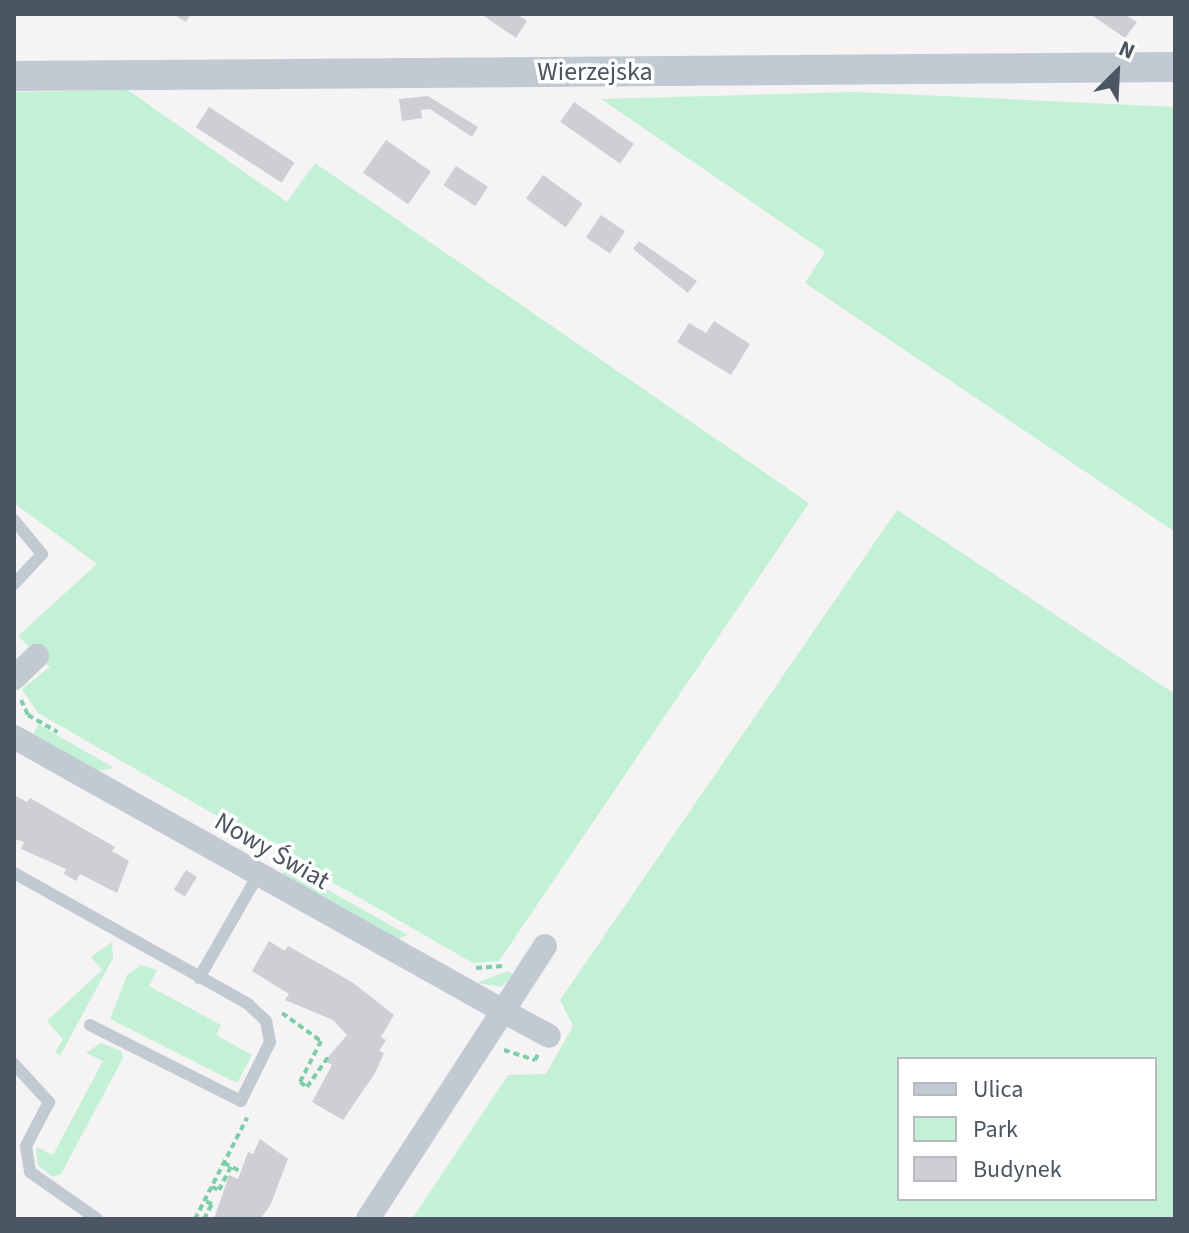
<!DOCTYPE html>
<html>
<head>
<meta charset="utf-8">
<style>
	body { margin:0 }
	#map { position:relative; width:1189px; height:1233px; overflow:hidden; background:#f5f3f3; font-family:"Source Sans 3",sans-serif }
	div>[style] { position:absolute }
	[style*='--x'] { left:calc(var(--x)*1px); top:calc(var(--y)*1px); width:calc(var(--w)*1px); rotate:calc(var(--a)*1deg) }
	.green>* { inset:0; background:#c3f1d5 }
	.building>* { inset:0; background:#cdcfd5; transform-origin:0 0 }
	.path>* { height:4px; margin-top:-2px; transform-origin:0; background:repeating-linear-gradient(90deg,#7ad0a6 0 6px,transparent 0 10px) }
	.service>* { height:12px; margin:-6px; padding:0 6px; transform-origin:6px; border-radius:6px; background:#c1cad2 }
	.minor>* { height:24px; margin:-12px; padding:0 12px; transform-origin:12px; border-radius:12px; background:#c1cad2 }
	.tertiary>* { height:30px; margin:-15px; padding:0 15px; transform-origin:15px; border-radius:15px; background:#c1cad2 }
	span { translate:-50% -50%; white-space:nowrap; text-align:center; line-height:1.15; -webkit-text-stroke:7px #fff; paint-order:stroke }
	.street-label { font-size:26px; color:#4a5661 }
	.frame { position:absolute; inset:0; border:16px solid #4a5661; pointer-events:none }
	.legend { position:absolute; left:897px; top:1057px; width:260px; height:144px; box-sizing:border-box; background:#fff; border:2px solid #b7bbc0; margin:0; padding:10px 14px; list-style:none; font-size:24px; color:#4a5661 }
	.legend li { display:flex; align-items:center; gap:16px; height:40px }
	.legend b { width:40px; border:2px solid #b7bbc0 }
	.north { position:absolute; left:1077px; top:32px; width:80px; height:80px; -webkit-text-stroke:6px #fff; paint-order:stroke; rotate:24deg; font-size:22px; font-weight:700; line-height:32px; text-align:center; color:#4a5661 }
	.north::after { content:''; display:block; margin:auto; width:28px; height:36px; background:#4a5661; clip-path:polygon(50% 0,100% 100%,50% 72%,0 100%) }
</style>
</head>
<body>
<div id="map">
	<div class="green">
		<div style="clip-path:polygon(128px 90px,287px 202px,315px 163px,809px 503px,499px 961px,473px 963px,38px 713px,22px 689px,50px 667px,18px 636px,97px 564px,14px 503px,14px 92px)"></div>
		<div style="clip-path:polygon(856px 92px,1175px 107px,1175px 532px,805px 283px,825px 252px,601px 99px)"></div>
		<div style="clip-path:polygon(evenodd,897px 510px,1175px 694px,1175px 1219px,412px 1219px,508px 1075px,546px 1074px,573px 1026px,560px 1000px,897px 510px,1155px 1059px,1155px 1199px,899px 1199px,899px 1059px,1155px 1059px)"></div>
		<div style="clip-path:polygon(38px 724px,114px 768px,96px 771px,33px 735px)"></div>
		<div style="clip-path:polygon(280px 863px,408px 935px,398px 939px,285px 879px)"></div>
		<div style="clip-path:polygon(112px 942px,113px 958px,60px 1056px,55px 1052px,63px 1039px,47px 1021px,102px 970px,91px 957px)"></div>
		<div style="clip-path:polygon(141px 965px,157px 970px,149px 986px,221px 1025px,216px 1035px,252px 1055px,237px 1083px,110px 1019px,127px 975px)"></div>
		<div style="clip-path:polygon(508px 971px,514px 975px,501px 987px,477px 983px)"></div>
		<div style="clip-path:polygon(101px 1043px,121px 1051px,123px 1058px,61px 1174px,53px 1177px,38px 1165px,36px 1151px,37px 1147px,53px 1155px,103px 1061px,86px 1053px)"></div>
	</div>
	<div class="building">
		<div style="clip-path:polygon(173px 14px,191px 14px,186px 22px)"></div>
		<div style="clip-path:polygon(481px 14px,517px 14px,527px 21px,516px 38px)"></div>
		<div style="clip-path:polygon(1090px 14px,1125px 14px,1137px 22px,1125px 38px)"></div>
		<div style="clip-path:polygon(428px 96px,478px 127px,472px 137px,430px 109px,421px 110px,422px 118px,402px 121px,399px 99px)"></div>
		<div style="left:574px;top:102px;width:73px;height:24px;rotate:35deg"></div>
		<div style="left:209px;top:107px;width:102px;height:24px;rotate:33deg"></div>
		<div style="left:386px;top:140px;width:55px;height:40px;rotate:35deg"></div>
		<div style="left:456px;top:166px;width:38px;height:23px;rotate:33deg"></div>
		<div style="left:543px;top:175px;width:49px;height:29px;rotate:36deg"></div>
		<div style="left:601px;top:215px;width:29px;height:27px;rotate:34deg"></div>
		<div style="clip-path:polygon(639px 241px,697px 281px,688px 293px,633px 249px)"></div>
		<div style="clip-path:polygon(714px 321px,750px 344px,731px 375px,677px 342px,689px 323px,706px 333px)"></div>
		<div style="clip-path:polygon(14px 795px,27px 802px,30px 798px,115px 847px,112px 851px,129px 861px,117px 893px,80px 874px,76px 881px,64px 874px,66px 869px,21px 849px,24px 842px,14px 839px)"></div>
		<div style="left:186px;top:870px;width:13px;height:23px;rotate:32deg"></div>
		<div style="clip-path:polygon(269px 941px,285px 951px,288px 946px,352px 982px,394px 1015px,381px 1037px,386px 1040px,379px 1051px,384px 1053px,375px 1073px,343px 1120px,312px 1102px,332px 1065px,325px 1061px,347px 1035px,333px 1020px,285px 1000px,289px 994px,252px 971px)"></div>
		<div style="clip-path:polygon(260px 1139px,288px 1159px,270px 1206px,260px 1219px,214px 1219px,229px 1175px,238px 1179px,248px 1152px,253px 1154px)"></div>
	</div>
	<div class="path">
		<div style="--x:21;--y:700;--w:17;--a:65"></div>
		<div style="--x:28;--y:715;--w:34;--a:30"></div>
		<div style="--x:476;--y:968;--w:27;--a:-4"></div>
		<div style="--x:282;--y:1013;--w:48;--a:35.7"></div>
		<div style="--x:321;--y:1041;--w:46;--a:117.1"></div>
		<div style="--x:300;--y:1082;--w:9;--a:36"></div>
		<div style="--x:307;--y:1087;--w:39;--a:-55"></div>
		<div style="--x:504;--y:1050;--w:33;--a:18"></div>
		<div style="--x:535;--y:1060;--w:7;--a:-63"></div>
		<div style="--x:224;--y:1163;--w:20;--a:27"></div>
		<div style="--x:212;--y:1187;--w:8;--a:23"></div>
		<div style="--x:219;--y:1190;--w:27;--a:-63"></div>
		<div style="--x:195;--y:1219;--w:114;--a:-62.8"></div>
		<div style="--x:204;--y:1219;--w:17;--a:-62"></div>
		<div style="--x:212;--y:1204;--w:8;--a:-157"></div>
	</div>
	<div class="service">
		<div style="--x:14;--y:520;--w:44;--a:50.5"></div>
		<div style="--x:42;--y:554;--w:41;--a:133"></div>
		<div style="--x:14;--y:873;--w:268;--a:29.2"></div>
		<div style="--x:248;--y:1004;--w:25;--a:43"></div>
		<div style="--x:266;--y:1021;--w:21;--a:79"></div>
		<div style="--x:270;--y:1042;--w:66;--a:116.2"></div>
		<div style="--x:241;--y:1101;--w:169;--a:-153.3"></div>
		<div style="--x:199;--y:978;--w:119;--a:-60.2"></div>
		<div style="--x:14;--y:1064;--w:52;--a:47.4"></div>
		<div style="--x:49;--y:1102;--w:50;--a:117.6"></div>
		<div style="--x:26;--y:1146;--w:26;--a:81"></div>
		<div style="--x:30;--y:1172;--w:82;--a:35"></div>
	</div>
	<div class="minor">
		<div style="--x:14;--y:678;--w:32;--a:-44"></div>
		<div style="--x:14;--y:737;--w:561;--a:29.26"></div>
		<div style="--x:503;--y:1011;--w:248;--a:123"></div>
		<div style="--x:545;--y:946;--w:77;--a:122.9"></div>
		<div style="--x:503;--y:1011;--w:52;--a:28.5"></div>
	</div>
	<div class="tertiary">
		<div style="--x:14;--y:76;--w:1161;--a:-0.44"></div>
	</div>
	<div class="street-label">
		<span style="left:595px;top:72px">Wierzejska</span>
		<span style="left:272px;top:851px;rotate:30deg">Nowy Świat</span>
	</div>
	<div class="frame"></div>
	<ul class="legend">
	<li><b style="height:10px;background:#c1cad2"></b>Ulica</li>
	<li><b style="height:22px;background:#c3f1d5"></b>Park</li>
	<li><b style="height:22px;background:#cdcfd5"></b>Budynek</li>
	</ul>
	<div class="north">N</div>
</div>
</body>
</html>
